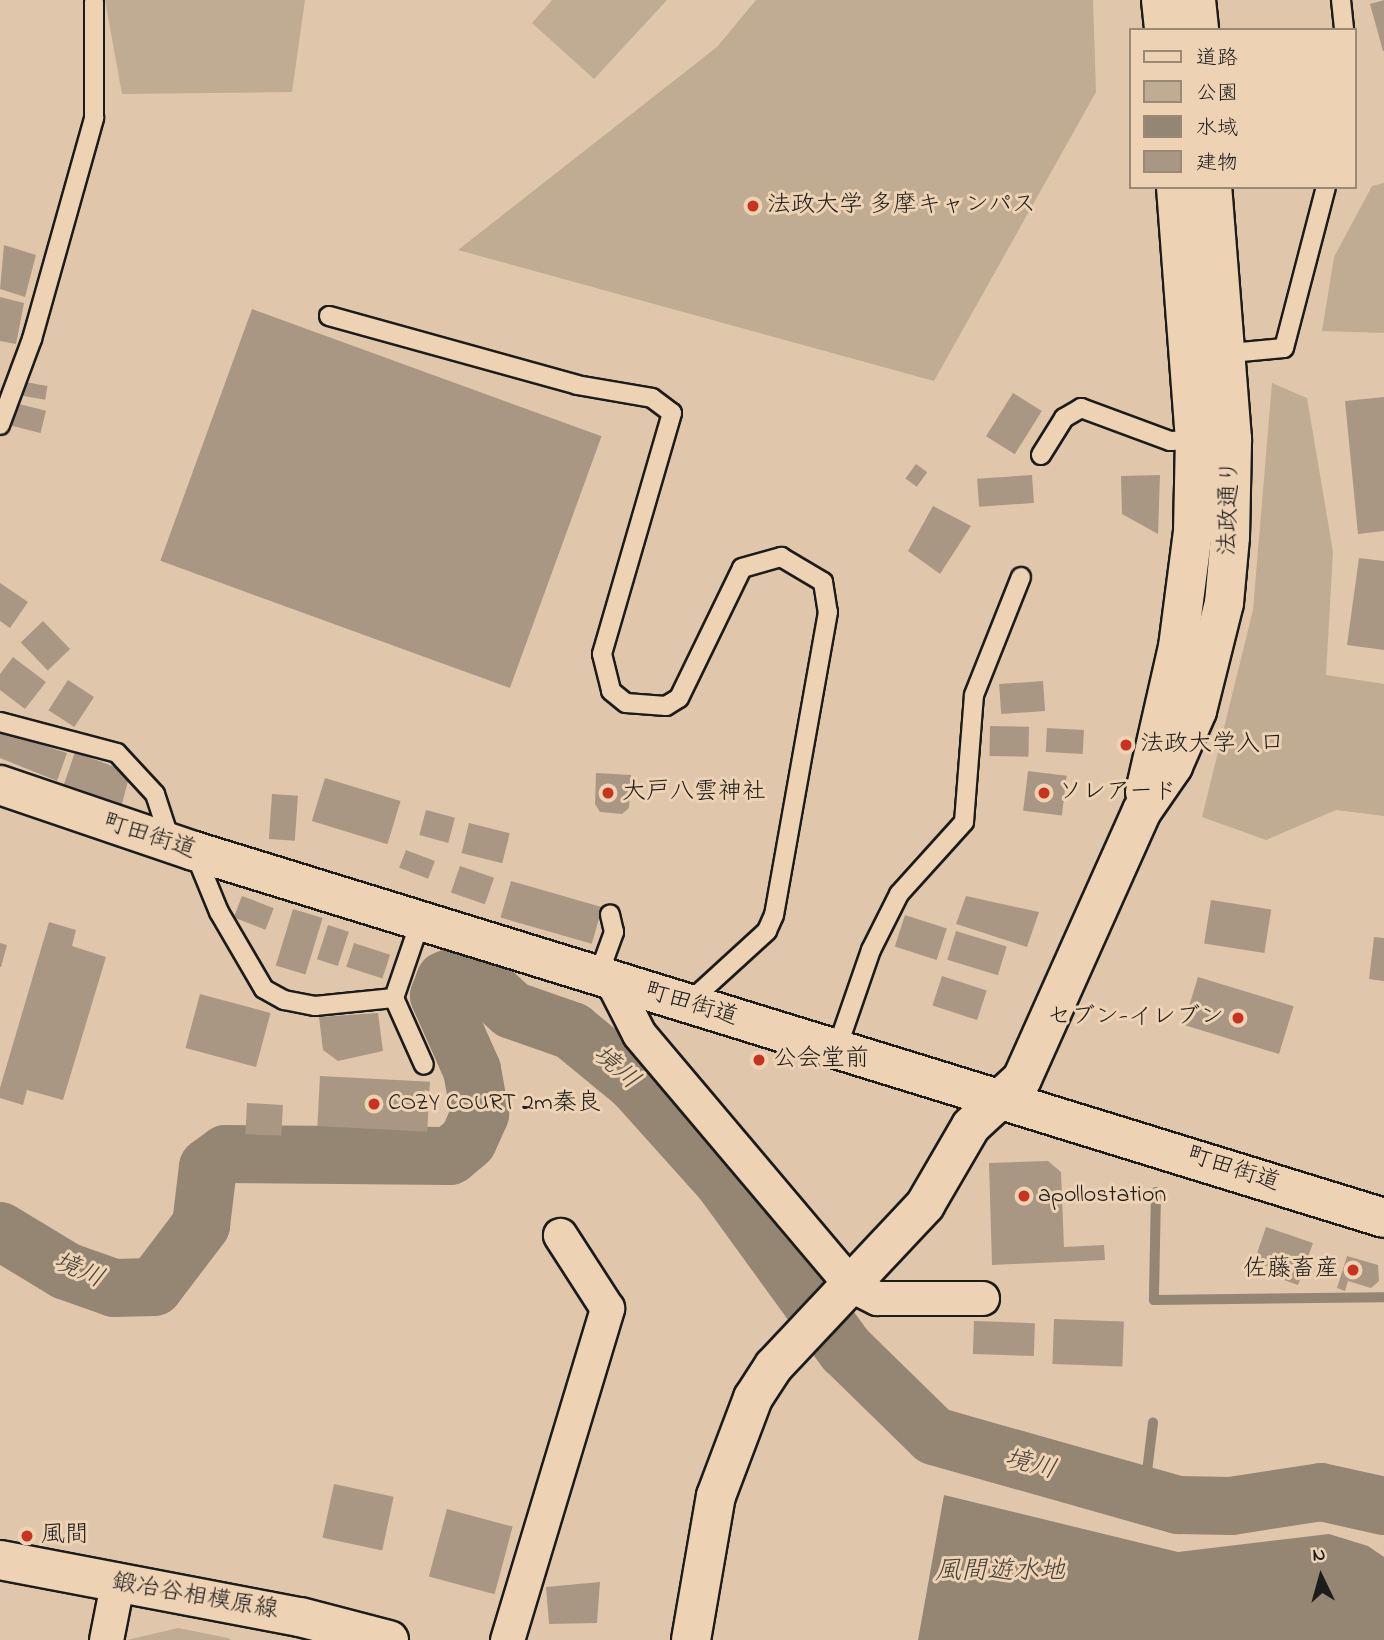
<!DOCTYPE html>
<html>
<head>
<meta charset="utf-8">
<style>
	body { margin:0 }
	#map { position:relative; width:1384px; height:1640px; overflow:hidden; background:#e0c7ab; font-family:"Indie Flower","Klee One",sans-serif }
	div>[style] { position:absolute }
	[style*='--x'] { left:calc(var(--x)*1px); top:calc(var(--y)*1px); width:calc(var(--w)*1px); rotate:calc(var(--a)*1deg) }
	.green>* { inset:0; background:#c0ab93 }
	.water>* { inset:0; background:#958573 }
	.stream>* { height:10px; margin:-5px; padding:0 5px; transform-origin:5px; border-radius:5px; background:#958573 }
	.river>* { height:58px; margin:-29px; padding:0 29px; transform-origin:29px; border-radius:29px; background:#958573 }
	.building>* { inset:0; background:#aa9783; transform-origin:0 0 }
	.roads { filter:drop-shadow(2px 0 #1c1c1c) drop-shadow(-2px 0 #1c1c1c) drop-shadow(0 2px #1c1c1c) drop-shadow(0 -2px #1c1c1c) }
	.service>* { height:18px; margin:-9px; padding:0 9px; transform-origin:9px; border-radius:9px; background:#edd2b4 }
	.minor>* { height:33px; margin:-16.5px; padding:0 16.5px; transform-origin:16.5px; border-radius:16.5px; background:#edd2b4 }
	.tertiary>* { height:38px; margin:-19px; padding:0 19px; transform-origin:19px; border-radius:19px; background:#edd2b4 }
	.primary>* { height:38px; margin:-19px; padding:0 19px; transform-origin:19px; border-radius:19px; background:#edd2b4 }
	.dots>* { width:19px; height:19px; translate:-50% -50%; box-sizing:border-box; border:4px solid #edd2b4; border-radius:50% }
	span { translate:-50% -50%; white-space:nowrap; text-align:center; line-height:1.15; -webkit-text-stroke:6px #edd2b4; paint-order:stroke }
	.poi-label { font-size:24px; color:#1c1c1c }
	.left { translate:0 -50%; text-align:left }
	.right { translate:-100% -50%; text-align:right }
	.street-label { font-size:24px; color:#1c1c1c }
	.water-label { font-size:26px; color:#46413a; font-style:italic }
	.legend { position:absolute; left:1129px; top:28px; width:228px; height:161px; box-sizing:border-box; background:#edd2b4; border:2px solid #998977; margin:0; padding:9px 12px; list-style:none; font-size:21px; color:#1c1c1c }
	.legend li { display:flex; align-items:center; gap:14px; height:35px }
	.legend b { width:35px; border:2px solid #998977 }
	.north { position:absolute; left:1286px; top:1542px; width:70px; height:70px; -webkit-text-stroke:5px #edd2b4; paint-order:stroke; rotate:355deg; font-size:19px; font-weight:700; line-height:28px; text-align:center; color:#1c1c1c }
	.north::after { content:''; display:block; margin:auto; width:24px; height:32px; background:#1c1c1c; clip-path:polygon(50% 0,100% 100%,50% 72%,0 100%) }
</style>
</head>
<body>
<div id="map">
	<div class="green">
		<div style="clip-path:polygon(105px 0,305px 0,292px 92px,122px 94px)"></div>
		<div style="clip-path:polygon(552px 0,667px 0,594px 79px,532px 23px)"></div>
		<div style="clip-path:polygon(756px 0,1093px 0,1096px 92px,934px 381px,458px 250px,717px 47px)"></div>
		<div style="clip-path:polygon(1384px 183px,1384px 333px,1322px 331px,1334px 257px,1372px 186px)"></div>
		<div style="clip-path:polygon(1272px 383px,1307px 398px,1333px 552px,1326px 675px,1384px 684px,1384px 816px,1336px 810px,1266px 840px,1202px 817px,1253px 610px)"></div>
		<div style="clip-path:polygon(178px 1628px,228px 1638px,231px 1640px,127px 1640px)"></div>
	</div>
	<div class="water">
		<div style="clip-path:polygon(944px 1495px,1178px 1552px,1329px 1534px,1368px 1546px,1384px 1557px,1384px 1640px,918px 1640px)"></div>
	</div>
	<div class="stream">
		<div style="--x:1156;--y:1192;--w:108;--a:91.1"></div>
		<div style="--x:1154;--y:1300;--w:230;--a:-0.7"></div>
		<div style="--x:1144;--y:1496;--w:74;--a:-83"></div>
	</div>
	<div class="river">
		<div style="--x:0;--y:1231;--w:77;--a:31.2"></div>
		<div style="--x:66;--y:1271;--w:51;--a:19.5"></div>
		<div style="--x:114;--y:1288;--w:40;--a:-1.4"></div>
		<div style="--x:154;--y:1287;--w:78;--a:-52.8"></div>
		<div style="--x:201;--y:1225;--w:58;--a:-83.1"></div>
		<div style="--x:208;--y:1167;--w:22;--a:-36"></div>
		<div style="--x:226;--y:1154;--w:224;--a:0.5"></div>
		<div style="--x:450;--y:1156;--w:23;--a:-40"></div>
		<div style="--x:468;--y:1141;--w:30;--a:-66"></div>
		<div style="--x:480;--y:1114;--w:45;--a:-100.3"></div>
		<div style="--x:472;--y:1070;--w:81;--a:-114"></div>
		<div style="--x:439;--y:996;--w:17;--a:-69"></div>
		<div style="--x:445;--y:980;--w:17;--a:-21"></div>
		<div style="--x:461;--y:974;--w:18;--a:16"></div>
		<div style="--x:478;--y:979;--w:46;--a:42.4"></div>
		<div style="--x:512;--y:1010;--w:64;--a:19.3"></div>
		<div style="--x:572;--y:1031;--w:82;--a:39.5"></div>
		<div style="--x:635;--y:1083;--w:132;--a:48.1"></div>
		<div style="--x:723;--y:1181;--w:209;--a:54"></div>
		<div style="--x:846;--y:1350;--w:123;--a:44.3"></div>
		<div style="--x:934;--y:1436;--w:254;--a:15.8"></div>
		<div style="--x:1178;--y:1505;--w:53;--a:1.1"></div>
		<div style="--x:1231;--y:1506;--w:91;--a:-8.8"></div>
		<div style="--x:1321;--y:1492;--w:65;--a:12.5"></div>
	</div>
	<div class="building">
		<div style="clip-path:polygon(1384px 0,1384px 51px,1383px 51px,1370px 4px)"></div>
		<div style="clip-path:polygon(4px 245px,36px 255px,25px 297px,0 289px)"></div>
		<div style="clip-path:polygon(0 297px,24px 303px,16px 344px,0 341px)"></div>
		<div style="left:252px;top:309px;width:372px;height:268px;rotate:20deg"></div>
		<div style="left:19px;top:381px;width:29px;height:14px;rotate:10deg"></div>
		<div style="left:1013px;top:393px;width:34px;height:51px;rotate:32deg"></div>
		<div style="clip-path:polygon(1384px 397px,1384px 531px,1358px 534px,1345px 401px)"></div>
		<div style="left:15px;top:403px;width:32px;height:23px;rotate:14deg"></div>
		<div style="left:916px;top:464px;width:14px;height:18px;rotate:36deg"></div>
		<div style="left:1032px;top:475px;width:28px;height:55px;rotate:86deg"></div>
		<div style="clip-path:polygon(1160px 475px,1158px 534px,1122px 514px,1121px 476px)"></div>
		<div style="clip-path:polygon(933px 506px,971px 526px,940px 574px,908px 551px)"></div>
		<div style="clip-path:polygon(1359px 558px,1384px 561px,1384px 650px,1347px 645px)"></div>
		<div style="clip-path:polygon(0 583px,28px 602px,10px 628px,0 621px)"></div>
		<div style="left:43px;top:621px;width:39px;height:31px;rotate:46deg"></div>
		<div style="clip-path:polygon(13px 657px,46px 682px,25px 709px,0 690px,0 674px)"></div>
		<div style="left:68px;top:680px;width:31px;height:36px;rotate:33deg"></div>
		<div style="left:1043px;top:681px;width:30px;height:44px;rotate:86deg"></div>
		<div style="left:990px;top:726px;width:39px;height:30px;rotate:1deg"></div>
		<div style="left:1047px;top:728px;width:37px;height:24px;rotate:3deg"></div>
		<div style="clip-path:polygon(0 731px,67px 753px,57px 781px,0 758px)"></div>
		<div style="clip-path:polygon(75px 752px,115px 767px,128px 781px,122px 804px,64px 784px)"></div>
		<div style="left:1028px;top:771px;width:39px;height:40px;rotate:7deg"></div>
		<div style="clip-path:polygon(596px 773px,631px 775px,629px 808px,622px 814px,600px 812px,595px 804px)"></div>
		<div style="left:325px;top:778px;width:79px;height:45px;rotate:17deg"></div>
		<div style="left:272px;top:794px;width:26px;height:45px;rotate:4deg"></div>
		<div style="left:426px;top:810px;width:30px;height:26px;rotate:15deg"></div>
		<div style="left:469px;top:823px;width:42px;height:31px;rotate:14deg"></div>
		<div style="left:406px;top:850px;width:31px;height:19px;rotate:21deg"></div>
		<div style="left:460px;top:866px;width:36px;height:28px;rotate:19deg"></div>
		<div style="left:511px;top:881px;width:95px;height:38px;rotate:16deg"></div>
		<div style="left:242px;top:896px;width:34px;height:23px;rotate:21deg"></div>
		<div style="clip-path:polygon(966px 896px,1039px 912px,1027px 947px,956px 924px)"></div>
		<div style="left:1211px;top:900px;width:61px;height:44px;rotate:9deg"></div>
		<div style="left:293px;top:909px;width:31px;height:59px;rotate:17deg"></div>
		<div style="left:905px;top:915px;width:44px;height:33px;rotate:18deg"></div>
		<div style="clip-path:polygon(49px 922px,76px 930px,72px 946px,106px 957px,63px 1100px,27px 1090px,23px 1105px,0 1098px,0 1088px)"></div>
		<div style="left:328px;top:925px;width:22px;height:36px;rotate:18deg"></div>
		<div style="left:956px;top:931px;width:53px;height:30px;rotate:17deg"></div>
		<div style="clip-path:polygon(1374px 937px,1384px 938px,1384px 981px,1369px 979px)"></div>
		<div style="clip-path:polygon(0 943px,7px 945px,1px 967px,0 967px)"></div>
		<div style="left:354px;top:943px;width:38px;height:25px;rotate:18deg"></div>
		<div style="left:942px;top:976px;width:47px;height:31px;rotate:18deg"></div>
		<div style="left:1198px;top:977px;width:100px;height:50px;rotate:17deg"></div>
		<div style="left:200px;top:994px;width:73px;height:56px;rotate:15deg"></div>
		<div style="clip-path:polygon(378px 1013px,383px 1051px,338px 1061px,323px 1050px,319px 1017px)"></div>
		<div style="left:320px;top:1076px;width:110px;height:50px;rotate:3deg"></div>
		<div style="left:247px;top:1103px;width:36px;height:31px;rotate:3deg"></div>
		<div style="clip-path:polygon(1048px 1161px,1061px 1172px,1064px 1247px,1104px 1245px,1105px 1260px,992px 1265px,989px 1163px)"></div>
		<div style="clip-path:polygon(1266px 1227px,1313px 1243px,1298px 1285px,1269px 1275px,1272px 1268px,1254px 1262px)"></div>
		<div style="clip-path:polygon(1347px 1256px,1378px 1265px,1379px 1281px,1371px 1288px,1348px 1281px,1345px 1291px,1337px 1288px)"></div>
		<div style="left:1054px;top:1319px;width:70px;height:45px;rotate:2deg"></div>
		<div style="left:974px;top:1321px;width:61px;height:33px;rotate:2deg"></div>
		<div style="left:334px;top:1484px;width:61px;height:55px;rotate:12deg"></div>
		<div style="left:447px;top:1509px;width:68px;height:70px;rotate:15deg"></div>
		<div style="clip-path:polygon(600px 1582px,597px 1623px,549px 1624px,546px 1587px)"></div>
	</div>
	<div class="roads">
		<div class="service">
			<div style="--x:1341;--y:0;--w:30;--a:84"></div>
			<div style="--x:329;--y:316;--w:257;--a:15.5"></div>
			<div style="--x:577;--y:385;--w:76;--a:9.8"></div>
			<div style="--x:652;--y:398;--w:25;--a:37"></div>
			<div style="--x:672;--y:413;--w:251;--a:106.2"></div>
			<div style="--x:602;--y:654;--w:38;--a:76"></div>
			<div style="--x:611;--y:691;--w:19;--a:39"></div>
			<div style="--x:626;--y:703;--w:40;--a:4.3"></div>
			<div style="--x:666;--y:706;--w:15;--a:-32"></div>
			<div style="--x:679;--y:698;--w:144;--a:-64.1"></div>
			<div style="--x:742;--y:568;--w:41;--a:-15.8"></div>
			<div style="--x:781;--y:557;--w:49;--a:30.8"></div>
			<div style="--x:823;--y:582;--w:30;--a:81"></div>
			<div style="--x:828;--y:612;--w:308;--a:100.1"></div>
			<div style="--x:774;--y:915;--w:17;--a:114"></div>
			<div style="--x:767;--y:931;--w:108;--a:137.6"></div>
			<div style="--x:1220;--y:354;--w:64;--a:-5.4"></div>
			<div style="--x:1284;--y:348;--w:166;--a:-75.4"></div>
			<div style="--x:0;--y:425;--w:92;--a:-69.6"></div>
			<div style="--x:32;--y:339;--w:230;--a:-74.3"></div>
			<div style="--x:94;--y:118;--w:116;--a:-90"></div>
			<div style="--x:1041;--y:455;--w:44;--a:-58.1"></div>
			<div style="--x:1064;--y:418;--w:20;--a:-30"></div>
			<div style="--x:1081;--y:408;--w:95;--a:20.3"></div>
			<div style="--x:1170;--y:441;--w:27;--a:-2"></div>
			<div style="--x:0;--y:722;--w:121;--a:14.8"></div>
			<div style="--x:117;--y:753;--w:56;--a:47.2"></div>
			<div style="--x:155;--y:794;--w:52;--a:71.9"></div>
			<div style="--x:194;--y:851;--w:66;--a:67.7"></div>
			<div style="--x:219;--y:912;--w:89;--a:59.7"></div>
			<div style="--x:264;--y:989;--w:23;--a:29"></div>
			<div style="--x:284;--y:1000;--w:32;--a:11"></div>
			<div style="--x:315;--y:1006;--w:79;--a:-5.8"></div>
			<div style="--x:394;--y:998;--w:80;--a:-71.1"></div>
			<div style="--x:598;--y:976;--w:47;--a:-70"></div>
			<div style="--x:614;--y:932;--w:18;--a:-103"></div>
			<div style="--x:394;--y:998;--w:73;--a:65.9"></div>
			<div style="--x:836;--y:1051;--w:107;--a:-70.9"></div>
			<div style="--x:871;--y:950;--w:63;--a:-63.4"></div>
			<div style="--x:899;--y:894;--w:97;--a:-47.9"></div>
			<div style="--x:964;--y:822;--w:127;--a:-85.5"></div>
			<div style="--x:974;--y:695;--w:127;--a:-68.3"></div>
		</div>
		<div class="minor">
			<div style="--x:612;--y:981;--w:59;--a:63"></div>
			<div style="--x:639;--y:1034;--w:329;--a:49.8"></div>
			<div style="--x:851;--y:1285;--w:29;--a:27"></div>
			<div style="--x:877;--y:1298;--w:105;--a:0"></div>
			<div style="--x:106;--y:1640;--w:57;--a:-78.9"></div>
			<div style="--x:507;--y:1640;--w:347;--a:-73.2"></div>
			<div style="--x:607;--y:1308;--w:87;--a:-122.8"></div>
		</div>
		<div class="tertiary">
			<div style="--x:1161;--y:0;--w:30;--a:84"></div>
			<div style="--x:1196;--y:0;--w:30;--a:84"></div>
			<div style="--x:1145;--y:792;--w:149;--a:-77.2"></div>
			<div style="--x:1178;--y:647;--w:116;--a:-82.6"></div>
			<div style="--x:1193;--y:532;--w:92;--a:-88.8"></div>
			<div style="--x:1195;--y:440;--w:254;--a:-94.3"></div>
			<div style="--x:691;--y:1640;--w:146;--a:-80.2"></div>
			<div style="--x:716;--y:1496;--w:105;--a:-69.3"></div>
			<div style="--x:753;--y:1398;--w:38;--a:-57"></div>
			<div style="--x:774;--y:1366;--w:221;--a:-46.8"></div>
			<div style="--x:925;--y:1205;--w:91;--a:-59.8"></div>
			<div style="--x:971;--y:1126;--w:69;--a:-42.7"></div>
			<div style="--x:1022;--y:1079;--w:294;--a:-65.9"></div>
			<div style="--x:1142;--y:811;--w:55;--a:-55.4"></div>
			<div style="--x:1173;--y:766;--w:60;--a:-66.4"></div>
			<div style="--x:1197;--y:711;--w:111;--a:-76"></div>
			<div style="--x:1224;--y:603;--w:66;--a:-84.8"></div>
			<div style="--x:1230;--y:537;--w:98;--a:-88.8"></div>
			<div style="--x:1232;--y:439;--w:253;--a:-94.5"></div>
		</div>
		<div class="primary">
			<div style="--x:0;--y:785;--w:205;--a:18.8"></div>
			<div style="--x:194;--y:851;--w:1245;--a:17.14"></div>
			<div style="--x:0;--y:1560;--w:305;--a:10.8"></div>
			<div style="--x:300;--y:1617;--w:92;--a:14.5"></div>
		</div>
	</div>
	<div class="dots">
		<div style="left:753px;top:206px;background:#c8321e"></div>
		<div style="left:1126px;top:745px;background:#c8321e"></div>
		<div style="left:608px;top:793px;background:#c8321e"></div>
		<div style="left:1044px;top:793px;background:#c8321e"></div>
		<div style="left:1238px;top:1018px;background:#c8321e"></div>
		<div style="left:759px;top:1060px;background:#c8321e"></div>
		<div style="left:374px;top:1104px;background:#c8321e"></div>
		<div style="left:1024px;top:1196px;background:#c8321e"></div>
		<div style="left:1353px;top:1270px;background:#c8321e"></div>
		<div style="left:27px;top:1536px;background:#c8321e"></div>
	</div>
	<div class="poi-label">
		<span class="left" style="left:767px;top:206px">法政大学 多摩キャンパス</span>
		<span class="left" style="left:1140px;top:745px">法政大学入口</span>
		<span class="left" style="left:622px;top:793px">大戸八雲神社</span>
		<span class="left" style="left:1058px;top:793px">ソレアード</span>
		<span class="right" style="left:1224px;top:1018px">セブン-イレブン</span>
		<span class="left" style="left:773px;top:1060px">公会堂前</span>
		<span class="left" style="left:388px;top:1104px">COZY COURT 2m秦良</span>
		<span class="left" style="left:1038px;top:1196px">apollostation</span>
		<span class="right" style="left:1339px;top:1270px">佐藤畜産</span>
		<span class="left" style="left:41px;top:1536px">風間</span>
	</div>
	<div class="street-label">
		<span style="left:1230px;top:508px;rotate:-88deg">法政通り</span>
		<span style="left:149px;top:837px;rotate:18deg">町田街道</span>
		<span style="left:691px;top:1005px;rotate:17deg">町田街道</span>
		<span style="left:1233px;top:1170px;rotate:18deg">町田街道</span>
		<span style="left:195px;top:1597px;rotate:10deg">鍛冶谷相模原線</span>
	</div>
	<div class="water-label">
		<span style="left:615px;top:1069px;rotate:41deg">境川</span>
		<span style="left:78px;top:1272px;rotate:24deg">境川</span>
		<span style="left:1030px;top:1466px;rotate:15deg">境川</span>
		<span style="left:1000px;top:1573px">風間遊水地</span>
	</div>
	<ul class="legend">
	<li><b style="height:9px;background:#edd2b4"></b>道路</li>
	<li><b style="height:19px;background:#c0ab93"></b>公園</li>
	<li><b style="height:19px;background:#958573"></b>水域</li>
	<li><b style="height:19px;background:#aa9783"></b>建物</li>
	</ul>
	<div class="north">N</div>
</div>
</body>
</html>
